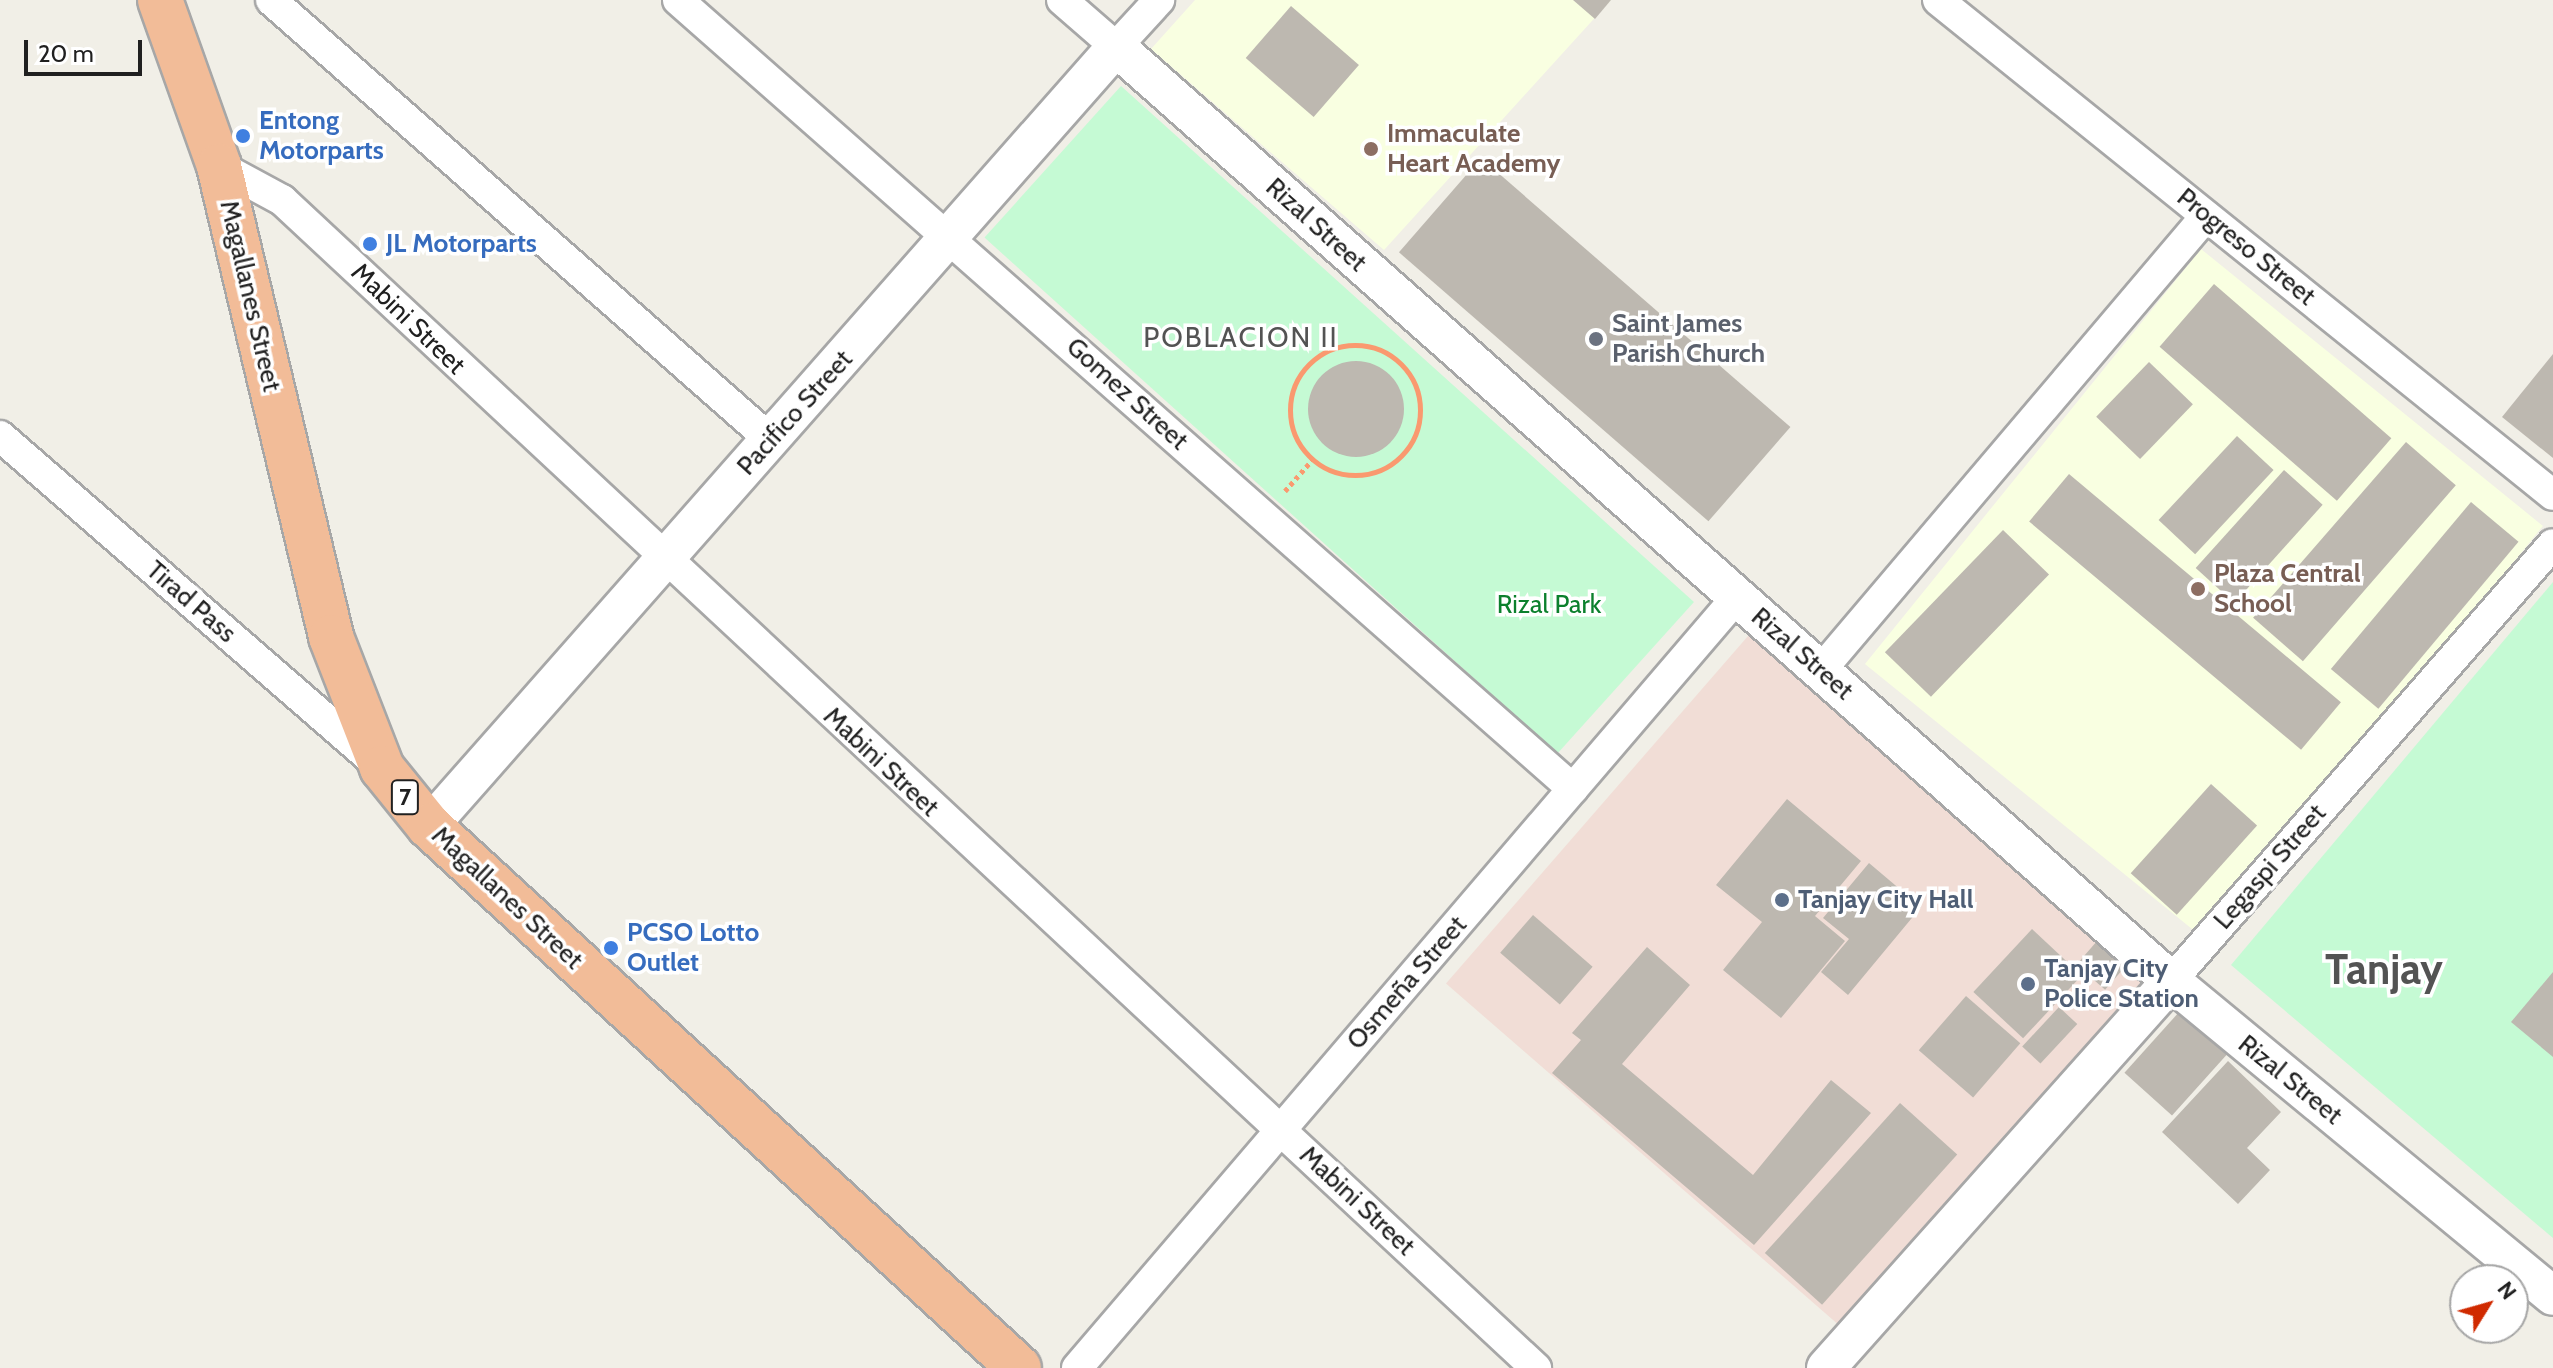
<!DOCTYPE html>
<html>
<head>
<meta charset="utf-8">
<style>
	body { margin:0 }
	#map { position:relative; width:2553px; height:1368px; overflow:hidden; background:#f1efe7; font-family:Cabin,sans-serif }
	div>[style] { position:absolute }
	[style*='--x'] { left:calc(var(--x)*1px); top:calc(var(--y)*1px); width:calc(var(--w)*1px); rotate:calc(var(--a)*1deg) }
	.commercial>* { inset:0; background:#f1ddd6; transform-origin:0 0 }
	.education>* { inset:0; background:#f9ffe1; transform-origin:0 0 }
	.park>* { inset:0; background:#c5fad4; transform-origin:0 0 }
	.building>* { inset:0; background:#bdb8b0; transform-origin:0 0 }
	.round { border-radius:50% }
	.path>* { height:5px; margin-top:-2.5px; transform-origin:0; background:repeating-linear-gradient(90deg,#fa996f 0 4px,transparent 0 8px) }
	.path>.ring { margin:-2.5px; padding:0; box-sizing:content-box; background:none; border:5px solid #fa996f; border-radius:50% }
	.roads { filter:drop-shadow(2px 0 #a7a7a7) drop-shadow(-2px 0 #a7a7a7) drop-shadow(0 2px #a7a7a7) drop-shadow(0 -2px #a7a7a7) }
	.minor>* { height:30px; margin:-15px; padding:0 15px; transform-origin:15px; border-radius:15px; background:#fff }
	.tertiary>* { height:38px; margin:-19px; padding:0 19px; transform-origin:19px; border-radius:19px; background:#fff }
	.trunk>* { height:44px; margin:-22px; padding:0 22px; transform-origin:22px; border-radius:22px; background:#f2bc98 }
	.dots>* { width:22px; height:22px; translate:-50% -50%; box-sizing:border-box; border:4px solid #fff; border-radius:50% }
	span { translate:-50% -50%; white-space:nowrap; text-align:center; line-height:1.15; -webkit-text-stroke:7px #fff; paint-order:stroke }
	.shield-label span { padding:2px 6px; background:#fff; border:2px solid; border-radius:6px; -webkit-text-stroke-width:0 }
	.shield-label { font-size:24px; color:#202020; font-weight:700 }
	.shop-label { font-size:26px; color:#366cbe; font-weight:700 }
	.left { translate:0 -50%; text-align:left }
	.education-label { font-size:26px; color:#785e54; font-weight:700 }
	.street-label { font-size:26px; color:#202020 }
	.worship-label { font-size:26px; color:#5b616d; font-weight:700 }
	.park-label { font-size:26px; color:#0c802d }
	.service-label { font-size:26px; color:#4e5e75; font-weight:700 }
	.neighbourhood-label { font-size:28px; color:#535353; letter-spacing:2px }
	.town-label { font-size:42px; color:#535353; font-weight:700 }
	.north { position:absolute; left:2449px; top:1264px; width:80px; height:80px; box-sizing:border-box; background:#fff; border:2px solid #a6a6a6; border-radius:50%; rotate:53deg; font-size:22px; font-weight:700; line-height:32px; text-align:center; color:#202020 }
	.north::after { content:''; display:block; margin:auto; width:28px; height:36px; background:#d02a00; clip-path:polygon(50% 0,100% 100%,50% 72%,0 100%) }
	.scale { position:absolute; left:24px; top:40px; width:118px; height:36px; box-sizing:border-box; border:4px solid #202020; border-top:0; padding-left:10px; font-size:24px; line-height:28px; white-space:nowrap; color:#202020; -webkit-text-stroke:6px #fff; paint-order:stroke }
</style>
</head>
<body>
<div id="map">
	<div class="commercial">
		<div style="left:1755px;top:628px;width:525px;height:471px;rotate:41deg"></div>
	</div>
	<div class="education">
		<div style="clip-path:polygon(1195px 0,1611px 0,1384px 250px,1151px 49px)"></div>
		<div style="left:2201px;top:249px;width:440px;height:534px;rotate:39deg"></div>
	</div>
	<div class="park">
		<div style="left:1121px;top:86px;width:771px;height:204px;rotate:42deg"></div>
		<div style="clip-path:polygon(2553px 582px,2553px 1238px,2231px 965px)"></div>
	</div>
	<div class="building">
		<div style="clip-path:polygon(1573px 0,1611px 0,1595px 19px)"></div>
		<div style="left:1291px;top:6px;width:90px;height:69px;rotate:41deg"></div>
		<div style="left:1481px;top:158px;width:410px;height:125px;rotate:41deg"></div>
		<div style="left:2214px;top:284px;width:235px;height:83px;rotate:41deg"></div>
		<div style="clip-path:polygon(2553px 354px,2553px 458px,2502px 417px)"></div>
		<div class="round" style="left:1308px;top:361px;width:96px;height:96px"></div>
		<div style="left:2149px;top:362px;width:61px;height:76px;rotate:44deg"></div>
		<div style="left:2237px;top:436px;width:50px;height:115px;rotate:43deg"></div>
		<div style="left:2406px;top:442px;width:66px;height:233px;rotate:41deg"></div>
		<div style="left:2284px;top:470px;width:52px;height:132px;rotate:42deg"></div>
		<div style="left:2069px;top:474px;width:355px;height:62px;rotate:40deg"></div>
		<div style="left:2471px;top:502px;width:62px;height:218px;rotate:40deg"></div>
		<div style="left:2003px;top:530px;width:64px;height:170px;rotate:44deg"></div>
		<div style="left:2211px;top:784px;width:62px;height:120px;rotate:42deg"></div>
		<div style="clip-path:polygon(1787px 799px,1861px 861px,1815px 916px,1845px 941px,1781px 1018px,1723px 970px,1762px 922px,1716px 885px)"></div>
		<div style="clip-path:polygon(1869px 863px,1921px 907px,1848px 995px,1821px 972px,1849px 939px,1823px 918px)"></div>
		<div style="left:1533px;top:915px;width:79px;height:50px;rotate:41deg"></div>
		<div style="left:2032px;top:929px;width:68px;height:86px;rotate:43deg"></div>
		<div style="left:2104px;top:933px;width:38px;height:42px;rotate:41deg"></div>
		<div style="clip-path:polygon(1647px 947px,1690px 985px,1622px 1064px,1753px 1175px,1831px 1080px,1871px 1113px,1754px 1245px,1552px 1073px,1581px 1040px,1572px 1033px)"></div>
		<div style="clip-path:polygon(2553px 972px,2553px 1057px,2511px 1022px)"></div>
		<div style="left:1966px;top:996px;width:72px;height:72px;rotate:41deg"></div>
		<div style="left:2059px;top:1007px;width:25px;height:54px;rotate:43deg"></div>
		<div style="left:2180px;top:1011px;width:64px;height:83px;rotate:42deg"></div>
		<div style="clip-path:polygon(2228px 1061px,2281px 1112px,2247px 1148px,2270px 1170px,2238px 1204px,2162px 1132px)"></div>
		<div style="left:1900px;top:1103px;width:77px;height:202px;rotate:42deg"></div>
	</div>
	<div class="path">
		<div class="ring" style="left:1290px;top:345px;width:125px;height:125px"></div>
		<div style="--x:1285;--y:491;--w:43;--a:-48.8"></div>
	</div>
	<div class="roads">
		<div class="minor">
			<div style="--x:271;--y:0;--w:667;--a:41.36"></div>
			<div style="--x:678;--y:0;--w:1193;--a:41.4"></div>
			<div style="--x:1062;--y:0;--w:72;--a:41"></div>
			<div style="--x:1116;--y:47;--w:64;--a:-47.5"></div>
			<div style="--x:1938;--y:0;--w:789;--a:38.83"></div>
			<div style="--x:219;--y:166;--w:72;--a:28.4"></div>
			<div style="--x:282;--y:200;--w:1714;--a:42.97"></div>
			<div style="--x:0;--y:436;--w:498;--a:41"></div>
			<div style="--x:1821;--y:670;--w:595;--a:-49.7"></div>
			<div style="--x:2171;--y:981;--w:580;--a:-48.84"></div>
			<div style="--x:1077;--y:1368;--w:1015;--a:-49.44"></div>
		</div>
		<div class="tertiary">
			<div style="--x:429;--y:826;--w:1039;--a:-48.59"></div>
			<div style="--x:1116;--y:47;--w:1409;--a:41.52"></div>
			<div style="--x:2171;--y:981;--w:495;--a:39.5"></div>
			<div style="--x:1826;--y:1368;--w:518;--a:-48.28"></div>
		</div>
		<div class="trunk">
			<div style="--x:160;--y:0;--w:176;--a:70.4"></div>
			<div style="--x:219;--y:166;--w:484;--a:76.6"></div>
			<div style="--x:331;--y:637;--w:141;--a:68.7"></div>
			<div style="--x:382;--y:768;--w:75;--a:51"></div>
			<div style="--x:429;--y:826;--w:801;--a:42.57"></div>
		</div>
	</div>
	<div class="dots">
		<div style="left:243px;top:136px;background:#3f7fe0"></div>
		<div style="left:1371px;top:149px;background:#8d6e63"></div>
		<div style="left:370px;top:244px;background:#3f7fe0"></div>
		<div style="left:1596px;top:339px;background:#6b7280"></div>
		<div style="left:2198px;top:589px;background:#8d6e63"></div>
		<div style="left:1782px;top:900px;background:#5c6f8a"></div>
		<div style="left:611px;top:948px;background:#3f7fe0"></div>
		<div style="left:2028px;top:984px;background:#5c6f8a"></div>
	</div>
	<div class="shield-label">
		<span style="left:405px;top:797px">7</span>
	</div>
	<div class="shop-label">
		<span class="left" style="left:259px;top:136px">Entong<br>Motorparts</span>
		<span class="left" style="left:386px;top:244px">JL Motorparts</span>
		<span class="left" style="left:627px;top:948px">PCSO Lotto<br>Outlet</span>
	</div>
	<div class="education-label">
		<span class="left" style="left:1387px;top:149px">Immaculate<br>Heart Academy</span>
		<span class="left" style="left:2214px;top:589px">Plaza Central<br>School</span>
	</div>
	<div class="street-label">
		<span style="left:1316px;top:225px;rotate:42deg">Rizal Street</span>
		<span style="left:2246px;top:247px;rotate:39deg">Progreso Street</span>
		<span style="left:250px;top:296px;rotate:77deg">Magallanes Street</span>
		<span style="left:408px;top:319px;rotate:44deg">Mabini Street</span>
		<span style="left:1127px;top:394px;rotate:42deg">Gomez Street</span>
		<span style="left:795px;top:413px;rotate:-48deg">Pacifico Street</span>
		<span style="left:191px;top:602px;rotate:41deg">Tirad Pass</span>
		<span style="left:1802px;top:654px;rotate:41deg">Rizal Street</span>
		<span style="left:881px;top:762px;rotate:43deg">Mabini Street</span>
		<span style="left:2270px;top:867px;rotate:-49deg">Legaspi Street</span>
		<span style="left:507px;top:898px;rotate:43deg">Magallanes Street</span>
		<span style="left:1407px;top:983px;rotate:-49deg">Osmeña Street</span>
		<span style="left:2290px;top:1080px;rotate:39deg">Rizal Street</span>
		<span style="left:1357px;top:1201px;rotate:43deg">Mabini Street</span>
	</div>
	<div class="worship-label">
		<span class="left" style="left:1612px;top:339px">Saint James<br>Parish Church</span>
	</div>
	<div class="park-label">
		<span style="left:1549px;top:605px">Rizal Park</span>
	</div>
	<div class="service-label">
		<span class="left" style="left:1798px;top:900px">Tanjay City Hall</span>
		<span class="left" style="left:2044px;top:984px">Tanjay City<br>Police Station</span>
	</div>
	<div class="neighbourhood-label">
		<span style="left:1241px;top:337px">POBLACION II</span>
	</div>
	<div class="town-label">
		<span style="left:2384px;top:969px">Tanjay</span>
	</div>
	<div class="north">N</div>
	<div class="scale">20 m</div>
</div>
</body>
</html>
